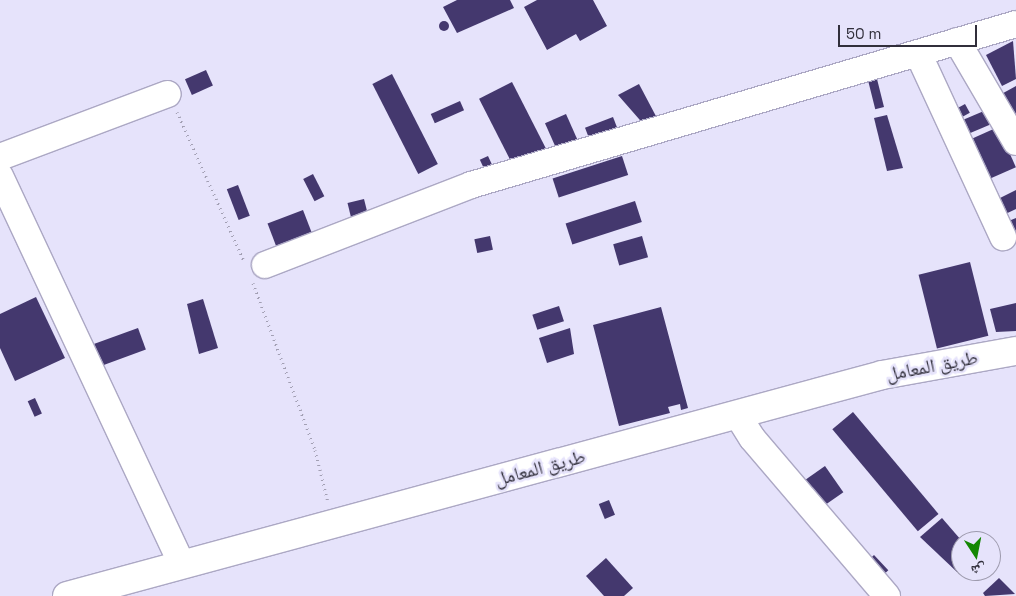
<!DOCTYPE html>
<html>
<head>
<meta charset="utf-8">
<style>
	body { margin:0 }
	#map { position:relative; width:1016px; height:596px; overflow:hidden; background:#e6e3fb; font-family:"Space Grotesk","Noto Naskh Arabic",sans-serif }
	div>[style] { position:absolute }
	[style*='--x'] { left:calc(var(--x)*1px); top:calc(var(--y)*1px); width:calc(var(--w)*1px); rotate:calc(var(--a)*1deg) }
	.building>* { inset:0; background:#44386e; transform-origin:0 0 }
	.round { border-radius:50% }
	.path>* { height:3px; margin-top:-1.5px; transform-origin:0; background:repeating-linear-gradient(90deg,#a29fb3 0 1px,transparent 0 5px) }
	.roads { filter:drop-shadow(1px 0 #aca8c4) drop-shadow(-1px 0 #aca8c4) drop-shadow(0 1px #aca8c4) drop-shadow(0 -1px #aca8c4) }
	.minor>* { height:26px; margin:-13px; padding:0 13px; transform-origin:13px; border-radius:13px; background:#fff }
	.major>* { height:28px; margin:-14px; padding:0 14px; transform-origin:14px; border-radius:14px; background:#fff }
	span { translate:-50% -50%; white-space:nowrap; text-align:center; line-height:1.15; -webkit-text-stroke:5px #e6e3fb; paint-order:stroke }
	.street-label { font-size:19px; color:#312f3b }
	.north { position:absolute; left:951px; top:531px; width:50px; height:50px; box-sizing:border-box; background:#e6e3fb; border:1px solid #9e9bae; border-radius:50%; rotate:169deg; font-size:14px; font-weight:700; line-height:20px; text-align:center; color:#312f3b }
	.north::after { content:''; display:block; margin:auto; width:18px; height:22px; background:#148703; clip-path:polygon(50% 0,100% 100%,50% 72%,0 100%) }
	.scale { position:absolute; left:838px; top:25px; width:139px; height:22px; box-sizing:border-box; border:2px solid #312f3b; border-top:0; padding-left:6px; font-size:15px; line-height:18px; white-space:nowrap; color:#312f3b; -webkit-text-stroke:4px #e6e3fb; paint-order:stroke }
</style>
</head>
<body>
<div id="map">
	<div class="building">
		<div style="clip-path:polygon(457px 0,510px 0,514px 8px,457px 33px,443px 7px)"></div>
		<div style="clip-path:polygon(537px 0,593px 0,607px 26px,580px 41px,576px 34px,547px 50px,524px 7px)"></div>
		<div class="round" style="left:439px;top:21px;width:10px;height:10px"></div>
		<div style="clip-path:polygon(1013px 41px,1016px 79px,1002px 86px,986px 55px)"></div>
		<div style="left:206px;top:70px;width:17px;height:23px;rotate:66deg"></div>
		<div style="left:392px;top:74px;width:101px;height:22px;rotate:63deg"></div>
		<div style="left:876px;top:75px;width:33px;height:9px;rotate:76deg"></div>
		<div style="left:512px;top:82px;width:75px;height:37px;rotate:63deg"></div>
		<div style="clip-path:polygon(639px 84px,658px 120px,646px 127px,618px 95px)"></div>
		<div style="clip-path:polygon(1016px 86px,1016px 122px,996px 97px)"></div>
		<div style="left:460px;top:101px;width:10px;height:32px;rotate:66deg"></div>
		<div style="left:965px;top:104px;width:10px;height:12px;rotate:61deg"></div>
		<div style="left:991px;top:108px;width:15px;height:34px;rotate:67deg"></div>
		<div style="left:566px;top:114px;width:32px;height:23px;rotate:66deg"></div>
		<div style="clip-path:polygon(887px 115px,903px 168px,887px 171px,874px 118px)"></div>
		<div style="left:613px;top:117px;width:14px;height:30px;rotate:69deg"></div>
		<div style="left:998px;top:127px;width:44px;height:33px;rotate:66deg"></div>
		<div style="left:488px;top:156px;width:19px;height:9px;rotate:65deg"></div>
		<div style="left:622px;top:156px;width:20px;height:73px;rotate:72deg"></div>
		<div style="left:313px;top:174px;width:25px;height:11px;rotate:63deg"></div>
		<div style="left:238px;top:185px;width:33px;height:12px;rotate:69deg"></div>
		<div style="clip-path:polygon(1016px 190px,1016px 209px,999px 217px,992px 202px)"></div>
		<div style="left:364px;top:199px;width:16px;height:17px;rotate:76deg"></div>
		<div style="left:635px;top:201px;width:22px;height:73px;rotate:72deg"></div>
		<div style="left:303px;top:210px;width:25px;height:38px;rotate:69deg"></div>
		<div style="clip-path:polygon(1016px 218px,1016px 244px,1006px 222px)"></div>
		<div style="left:490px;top:236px;width:14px;height:16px;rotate:78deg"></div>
		<div style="left:642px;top:236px;width:22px;height:30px;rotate:74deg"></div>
		<div style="left:970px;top:262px;width:76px;height:53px;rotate:76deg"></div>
		<div style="clip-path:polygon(36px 297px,65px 358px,15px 381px,0 348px,0 314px)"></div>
		<div style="clip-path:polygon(203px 299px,218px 348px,199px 354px,187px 304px)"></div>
		<div style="clip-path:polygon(1016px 303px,1016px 331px,996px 332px,990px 309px)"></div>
		<div style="left:559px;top:306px;width:16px;height:28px;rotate:72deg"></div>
		<div style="clip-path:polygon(661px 307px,688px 408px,681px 410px,680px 404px,668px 407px,670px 413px,619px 426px,593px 325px)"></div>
		<div style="left:138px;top:328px;width:23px;height:47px;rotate:70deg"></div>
		<div style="clip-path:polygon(570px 328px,574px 354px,547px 363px,539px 338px)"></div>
		<div style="left:35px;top:398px;width:17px;height:8px;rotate:66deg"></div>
		<div style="left:853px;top:412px;width:133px;height:27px;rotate:50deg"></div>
		<div style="left:825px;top:466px;width:32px;height:33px;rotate:55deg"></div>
		<div style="left:609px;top:500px;width:16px;height:11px;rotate:68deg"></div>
		<div style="clip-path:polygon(942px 518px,961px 540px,961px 569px,957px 572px,920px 537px)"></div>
		<div style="left:874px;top:555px;width:21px;height:8px;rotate:47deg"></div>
		<div style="clip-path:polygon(606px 558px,633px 588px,624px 596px,604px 596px,586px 576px)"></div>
		<div style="clip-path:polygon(999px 578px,1015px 594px,985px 596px,983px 593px)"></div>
	</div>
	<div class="path">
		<div style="--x:177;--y:112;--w:163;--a:65.8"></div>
		<div style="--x:253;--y:283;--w:178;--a:69.6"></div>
		<div style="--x:315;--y:450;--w:54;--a:76"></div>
	</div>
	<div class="roads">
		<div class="minor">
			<div style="--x:957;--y:41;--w:117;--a:59.7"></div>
			<div style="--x:918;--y:53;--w:203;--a:65.2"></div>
			<div style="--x:0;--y:157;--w:179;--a:-20.6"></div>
			<div style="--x:0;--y:176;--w:429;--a:64.9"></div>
			<div style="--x:265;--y:265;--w:221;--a:-21.2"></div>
			<div style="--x:471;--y:185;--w:568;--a:-16.46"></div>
			<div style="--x:737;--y:414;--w:28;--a:58"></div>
			<div style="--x:752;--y:438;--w:208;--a:49.5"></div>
		</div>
		<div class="major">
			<div style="--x:67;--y:596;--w:844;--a:-15.17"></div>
			<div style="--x:882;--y:375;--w:136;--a:-10.2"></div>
		</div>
	</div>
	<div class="street-label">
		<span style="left:932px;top:366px;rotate:-11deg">طريق المعامل</span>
		<span style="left:540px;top:468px;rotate:-15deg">طريق المعامل</span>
	</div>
	<div class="north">ش</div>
	<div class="scale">50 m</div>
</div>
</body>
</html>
